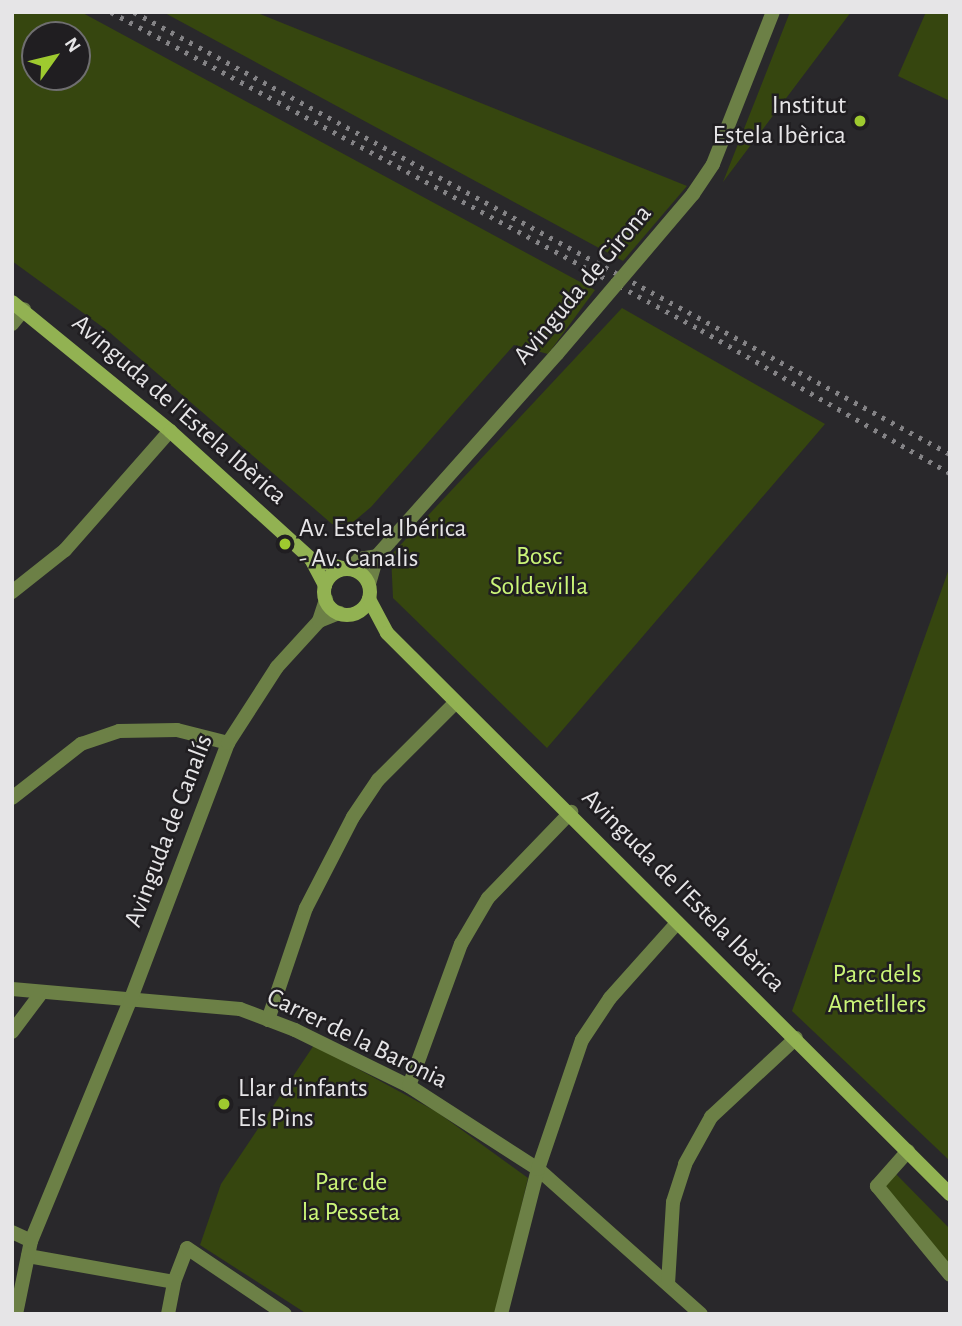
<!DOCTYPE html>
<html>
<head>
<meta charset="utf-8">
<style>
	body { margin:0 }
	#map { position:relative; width:962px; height:1326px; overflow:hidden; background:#29282b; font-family:"Alegreya Sans",sans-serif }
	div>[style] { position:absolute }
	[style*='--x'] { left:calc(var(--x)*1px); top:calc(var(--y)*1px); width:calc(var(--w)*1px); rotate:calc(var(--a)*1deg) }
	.green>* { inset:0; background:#36460f }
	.street>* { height:14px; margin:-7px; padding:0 7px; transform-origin:7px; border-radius:7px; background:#6c8046 }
	.secondary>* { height:14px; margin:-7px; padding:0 7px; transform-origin:7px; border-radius:7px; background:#92b252 }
	.secondary>.ring { margin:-7px; padding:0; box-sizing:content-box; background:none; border:14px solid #92b252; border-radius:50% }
	.rail>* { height:5px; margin-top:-2.5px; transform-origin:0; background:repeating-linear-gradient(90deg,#848386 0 3.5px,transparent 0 10.5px) }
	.street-bridge>* { height:14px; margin:-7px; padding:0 7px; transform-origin:7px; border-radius:7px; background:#6c8046 }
	.dots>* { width:19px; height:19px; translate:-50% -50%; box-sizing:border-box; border:4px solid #201e21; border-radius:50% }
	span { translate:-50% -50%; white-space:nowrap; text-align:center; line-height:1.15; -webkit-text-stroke:5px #201e21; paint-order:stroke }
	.poi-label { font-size:26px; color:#e6e5e7 }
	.right { translate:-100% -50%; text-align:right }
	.left { translate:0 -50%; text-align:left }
	.street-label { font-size:26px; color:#e6e5e7 }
	.park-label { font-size:26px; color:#cbf578 }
	.frame { position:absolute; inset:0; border:14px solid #e6e5e7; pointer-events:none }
	.north { position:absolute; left:21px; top:21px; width:70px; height:70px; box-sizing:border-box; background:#201e21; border:2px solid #6f6e70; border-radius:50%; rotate:56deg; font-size:19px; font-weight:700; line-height:28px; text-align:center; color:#e6e5e7 }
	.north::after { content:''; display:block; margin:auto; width:24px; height:32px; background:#9eca2f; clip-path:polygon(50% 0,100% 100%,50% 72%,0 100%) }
</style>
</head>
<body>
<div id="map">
	<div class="green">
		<div style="clip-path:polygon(evenodd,12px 12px,81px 12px,595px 290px,548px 354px,514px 345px,371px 507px,352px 523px,332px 524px,108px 331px,12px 261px,12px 12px,35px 35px,77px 35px,77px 77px,35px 77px,35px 35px)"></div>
		<div style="clip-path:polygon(163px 12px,255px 12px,687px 186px,623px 261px)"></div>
		<div style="clip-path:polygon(790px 12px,851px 12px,723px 182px,757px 96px)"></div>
		<div style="clip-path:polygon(926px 12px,950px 12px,950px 101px,898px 76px)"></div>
		<div style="clip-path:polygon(622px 308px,825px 424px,547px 748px,393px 598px,391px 555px)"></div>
		<div style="clip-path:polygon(950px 566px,950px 1161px,792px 1011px)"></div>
		<div style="clip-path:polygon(314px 1045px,437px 1112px,528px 1178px,496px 1314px,307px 1314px,200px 1245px,221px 1184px)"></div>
		<div style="clip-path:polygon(896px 1174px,950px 1229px,950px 1266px,884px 1186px)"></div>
	</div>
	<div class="street">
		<div style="--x:693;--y:194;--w:36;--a:-56"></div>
		<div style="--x:713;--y:164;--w:163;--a:-68.5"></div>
		<div style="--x:12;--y:324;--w:19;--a:-51"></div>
		<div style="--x:349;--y:569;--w:14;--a:-45"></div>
		<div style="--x:359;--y:559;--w:18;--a:-9"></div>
		<div style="--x:369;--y:584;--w:29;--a:-74"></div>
		<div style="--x:377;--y:556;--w:271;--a:-48.3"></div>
		<div style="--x:12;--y:592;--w:68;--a:-38.4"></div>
		<div style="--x:65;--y:550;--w:159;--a:-48.6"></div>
		<div style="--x:319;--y:621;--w:22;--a:-22"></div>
		<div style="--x:12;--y:798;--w:88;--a:-38"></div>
		<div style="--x:81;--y:744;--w:40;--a:-18.9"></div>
		<div style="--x:119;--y:731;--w:58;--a:-1"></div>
		<div style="--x:177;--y:730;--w:53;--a:14.3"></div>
		<div style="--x:12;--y:989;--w:229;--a:5"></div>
		<div style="--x:240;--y:1009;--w:59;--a:20.9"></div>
		<div style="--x:295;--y:1030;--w:127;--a:26.2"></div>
		<div style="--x:409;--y:1086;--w:153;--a:32.8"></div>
		<div style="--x:538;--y:1169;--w:218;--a:41.7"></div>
		<div style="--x:268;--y:1020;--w:118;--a:-71.3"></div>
		<div style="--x:306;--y:908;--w:102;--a:-62.7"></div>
		<div style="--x:353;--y:817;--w:45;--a:-56"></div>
		<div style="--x:378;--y:780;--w:110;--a:-45"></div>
		<div style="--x:12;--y:1032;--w:50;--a:-53.1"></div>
		<div style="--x:409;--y:1086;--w:151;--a:-69.9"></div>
		<div style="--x:461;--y:944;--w:53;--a:-59.6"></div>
		<div style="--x:488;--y:898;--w:120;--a:-46"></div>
		<div style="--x:908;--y:1151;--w:47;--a:131.5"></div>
		<div style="--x:877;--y:1186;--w:115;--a:50.6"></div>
		<div style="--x:12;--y:1232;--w:21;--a:25"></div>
		<div style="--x:28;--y:1256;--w:148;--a:10.1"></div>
		<div style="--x:174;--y:1282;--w:36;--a:-69"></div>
		<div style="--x:187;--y:1248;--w:118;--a:34"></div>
		<div style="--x:668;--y:1284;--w:82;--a:-86.5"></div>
		<div style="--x:673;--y:1202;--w:40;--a:-72"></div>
		<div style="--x:685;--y:1164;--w:54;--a:-61"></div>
		<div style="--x:711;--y:1117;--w:116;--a:-42.9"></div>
		<div style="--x:16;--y:1314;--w:75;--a:-78.4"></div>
		<div style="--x:31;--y:1241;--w:260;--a:-67.6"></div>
		<div style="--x:130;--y:1001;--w:276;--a:-69.2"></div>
		<div style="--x:228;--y:743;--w:90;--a:-57.2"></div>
		<div style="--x:277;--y:667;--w:62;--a:-47.6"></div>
		<div style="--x:319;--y:621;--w:23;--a:-72"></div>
		<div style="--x:168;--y:1314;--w:33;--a:-79"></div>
		<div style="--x:501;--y:1314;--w:150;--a:-75.7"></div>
		<div style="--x:538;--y:1169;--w:136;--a:-71.2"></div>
		<div style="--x:582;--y:1040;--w:50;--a:-56.3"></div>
		<div style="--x:610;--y:998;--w:101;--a:-48.2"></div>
	</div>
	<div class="secondary">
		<div style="--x:12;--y:302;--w:204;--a:39.2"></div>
		<div style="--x:170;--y:431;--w:190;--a:42.2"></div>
		<div style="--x:311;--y:559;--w:30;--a:62"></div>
		<div style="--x:311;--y:559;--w:36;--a:16"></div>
		<div class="ring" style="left:324px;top:569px;width:32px;height:32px"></div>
		<div style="--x:369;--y:599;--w:38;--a:62"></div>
		<div style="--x:387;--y:633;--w:795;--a:44.9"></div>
	</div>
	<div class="rail">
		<div style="--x:111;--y:12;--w:670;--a:28.32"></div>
		<div style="--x:701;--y:330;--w:287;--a:29.9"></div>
		<div style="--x:134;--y:12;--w:928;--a:28.44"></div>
	</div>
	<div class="street-bridge">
		<div style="--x:557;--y:354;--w:210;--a:-49.6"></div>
	</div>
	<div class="dots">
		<div style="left:860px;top:121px;background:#9eca2f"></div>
		<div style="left:285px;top:544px;background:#9eca2f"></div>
		<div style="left:224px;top:1104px;background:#9eca2f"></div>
	</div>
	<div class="poi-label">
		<span class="right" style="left:846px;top:121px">Institut<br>Estela Ibèrica</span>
		<span class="left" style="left:299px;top:544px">Av. Estela Ibérica<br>- Av. Canalis</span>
		<span class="left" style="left:238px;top:1104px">Llar d'infants<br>Els Pins</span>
	</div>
	<div class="street-label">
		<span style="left:583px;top:285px;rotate:-50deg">Avinguda de Girona</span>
		<span style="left:179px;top:410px;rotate:41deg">Avinguda de l'Estela Ibèrica</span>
		<span style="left:169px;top:831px;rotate:-69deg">Avinguda de Canalís</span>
		<span style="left:683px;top:891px;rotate:45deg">Avinguda de l'Estela Ibèrica</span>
		<span style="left:357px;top:1039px;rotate:26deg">Carrer de la Baronia</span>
	</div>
	<div class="park-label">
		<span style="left:539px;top:572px">Bosc<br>Soldevilla</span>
		<span style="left:877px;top:990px">Parc dels<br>Ametllers</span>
		<span style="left:351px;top:1198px">Parc de<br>la Pesseta</span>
	</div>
	<div class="frame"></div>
	<div class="north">N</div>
</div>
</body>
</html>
